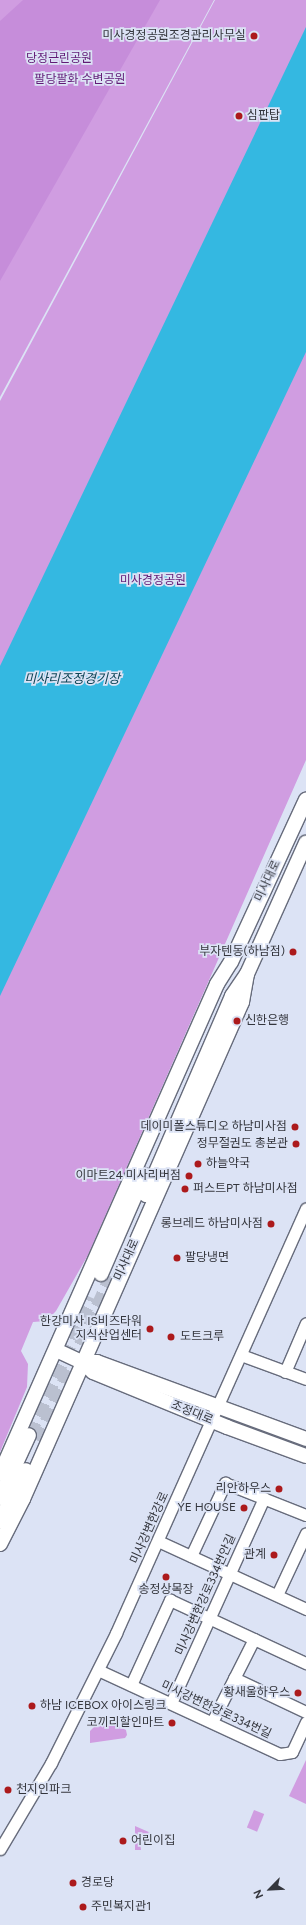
<!DOCTYPE html>
<html>
<head>
<meta charset="utf-8">
<style>
	body { margin:0 }
	#map { position:relative; width:306px; height:1925px; overflow:hidden; background:#dce3f5; font-family:Figtree,"Noto Sans KR",sans-serif }
	div>[style] { position:absolute }
	[style*='--x'] { left:calc(var(--x)*1px); top:calc(var(--y)*1px); width:calc(var(--w)*1px); rotate:calc(var(--a)*1deg) }
	.green>* { inset:0; background:#d09de1; transform-origin:0 0 }
	.forest>* { inset:0; background:#c68dda }
	.water>* { inset:0; background:#34b8e1 }
	.major-tunnel>* { height:14px; margin-top:-7px; transform-origin:0; background:repeating-linear-gradient(90deg,#bac0d0 0 14px,transparent 0 21px) }
	.roads { filter:drop-shadow(1px 0 #676c7c) drop-shadow(-1px 0 #676c7c) drop-shadow(0 1px #676c7c) drop-shadow(0 -1px #676c7c) }
	.minor>* { height:11px; margin:-5.5px; padding:0 5.5px; transform-origin:5.5px; border-radius:5.5px; background:#fff }
	.major>* { height:14px; margin:-7px; padding:0 7px; transform-origin:7px; border-radius:7px; background:#fff }
	.dots>* { width:11px; height:11px; translate:-50% -50%; box-sizing:border-box; border:2px solid #dce3f5; border-radius:50% }
	span { translate:-50% -50%; white-space:nowrap; text-align:center; line-height:1.15; -webkit-text-stroke:3.5px #dce3f5; paint-order:stroke }
	.poi-label { font-size:12px; color:#34363d }
	.right { translate:-100% -50%; text-align:right }
	.left { translate:0 -50%; text-align:left }
	.park-label { font-size:12px; color:#611b76 }
	.street-label { font-size:12px; color:#34363d }
	.water-label { font-size:13px; color:#0d4455; font-style:italic }
	.north { position:absolute; left:250px; top:1869px; width:40px; height:40px; -webkit-text-stroke:3px #dce3f5; paint-order:stroke; rotate:246deg; font-size:11px; font-weight:700; line-height:16px; text-align:center; color:#34363d }
	.north::after { content:''; display:block; margin:auto; width:14px; height:18px; background:#34363d; clip-path:polygon(50% 0,100% 100%,50% 72%,0 100%) }
</style>
</head>
<body>
<div id="map">
	<div class="green">
		<div style="clip-path:polygon(0 0,214px 0,0 397px)"></div>
		<div style="clip-path:polygon(215px 0,306px 0,306px 760px,88px 1255px,56px 1311px,46px 1321px,33px 1322px,21px 1351px,28px 1364px,27px 1387px,0 1452px,0 401px)"></div>
		<div style="clip-path:polygon(99px 1722px,110px 1722px,126px 1730px,127px 1735px,125px 1738px,90px 1743px,90px 1731px)"></div>
		<div style="clip-path:polygon(306px 1760px,306px 1804px,289px 1796px)"></div>
		<div style="left:254px;top:1810px;width:11px;height:19px;rotate:22deg"></div>
		<div style="clip-path:polygon(135px 1826px,151px 1833px,152px 1839px,140px 1842px,141px 1850px,135px 1850px)"></div>
	</div>
	<div class="forest">
		<div style="clip-path:polygon(23px 0,160px 0,0 281px,0 21px)"></div>
	</div>
	<div class="water">
		<div style="clip-path:polygon(306px 27px,306px 352px,0 996px,0 666px)"></div>
	</div>
	<div class="major-tunnel">
		<div style="--x:29;--y:1435;--w:151;--a:-65.8"></div>
		<div style="--x:38;--y:1441;--w:180;--a:-66"></div>
	</div>
	<div class="roads">
		<div class="minor">
			<div style="--x:241;--y:1355;--w:69;--a:20.3"></div>
			<div style="--x:285;--y:1372;--w:53;--a:-66.8"></div>
			<div style="--x:158;--y:1541;--w:163;--a:24.7"></div>
			<div style="--x:191;--y:1556;--w:81;--a:-65"></div>
			<div style="--x:225;--y:1483;--w:87;--a:21.6"></div>
			<div style="--x:277;--y:1595;--w:68;--a:-64.9"></div>
			<div style="--x:98;--y:1670;--w:200;--a:24.8"></div>
			<div style="--x:280;--y:1754;--w:12;--a:-9"></div>
			<div style="--x:292;--y:1752;--w:33;--a:-65"></div>
			<div style="--x:234;--y:1678;--w:80;--a:25.3"></div>
			<div style="--x:131;--y:1685;--w:94;--a:-65.4"></div>
			<div style="--x:170;--y:1600;--w:150;--a:24.9"></div>
			<div style="--x:171;--y:1703;--w:225;--a:-65.6"></div>
			<div style="--x:212;--y:1722;--w:93;--a:-63.2"></div>
			<div style="--x:0;--y:1849;--w:100;--a:-59.3"></div>
			<div style="--x:51;--y:1763;--w:145;--a:-63.4"></div>
			<div style="--x:116;--y:1633;--w:465;--a:-65.9"></div>
		</div>
		<div class="major">
			<div style="--x:146;--y:1195;--w:217;--a:-66.6"></div>
			<div style="--x:232;--y:996;--w:27;--a:-56"></div>
			<div style="--x:247;--y:974;--w:144;--a:-65.8"></div>
			<div style="--x:101;--y:1274;--w:108;--a:-66.5"></div>
			<div style="--x:56;--y:1350;--w:29;--a:25"></div>
			<div style="--x:82;--y:1362;--w:15;--a:42"></div>
			<div style="--x:93;--y:1372;--w:145;--a:22.3"></div>
			<div style="--x:227;--y:1427;--w:84;--a:20.2"></div>
			<div style="--x:82;--y:1362;--w:15;--a:0"></div>
			<div style="--x:97;--y:1362;--w:223;--a:20.2"></div>
			<div style="--x:0;--y:1474;--w:536;--a:-66.11"></div>
			<div style="--x:217;--y:984;--w:26;--a:-58"></div>
			<div style="--x:231;--y:962;--w:179;--a:-65.2"></div>
			<div style="--x:0;--y:1498;--w:69;--a:-65.3"></div>
			<div style="--x:0;--y:1521;--w:57;--a:-63"></div>
			<div style="--x:0;--y:1544;--w:51;--a:-62.9"></div>
			<div style="--x:23;--y:1499;--w:543;--a:-66.22"></div>
			<div style="--x:242;--y:1002;--w:28;--a:-80"></div>
		</div>
	</div>
	<div class="dots">
		<div style="left:254px;top:36px;background:#ac1a1c"></div>
		<div style="left:239px;top:116px;background:#ac1a1c"></div>
		<div style="left:293px;top:952px;background:#ac1a1c"></div>
		<div style="left:237px;top:1021px;background:#ac1a1c"></div>
		<div style="left:295px;top:1127px;background:#ac1a1c"></div>
		<div style="left:296px;top:1144px;background:#ac1a1c"></div>
		<div style="left:198px;top:1164px;background:#ac1a1c"></div>
		<div style="left:189px;top:1176px;background:#ac1a1c"></div>
		<div style="left:185px;top:1189px;background:#ac1a1c"></div>
		<div style="left:271px;top:1224px;background:#ac1a1c"></div>
		<div style="left:177px;top:1258px;background:#ac1a1c"></div>
		<div style="left:150px;top:1329px;background:#ac1a1c"></div>
		<div style="left:171px;top:1337px;background:#ac1a1c"></div>
		<div style="left:279px;top:1489px;background:#ac1a1c"></div>
		<div style="left:244px;top:1508px;background:#ac1a1c"></div>
		<div style="left:274px;top:1555px;background:#ac1a1c"></div>
		<div style="left:166px;top:1577px;background:#ac1a1c"></div>
		<div style="left:298px;top:1693px;background:#ac1a1c"></div>
		<div style="left:32px;top:1706px;background:#ac1a1c"></div>
		<div style="left:172px;top:1723px;background:#ac1a1c"></div>
		<div style="left:8px;top:1790px;background:#ac1a1c"></div>
		<div style="left:123px;top:1841px;background:#ac1a1c"></div>
		<div style="left:73px;top:1883px;background:#ac1a1c"></div>
		<div style="left:83px;top:1907px;background:#ac1a1c"></div>
	</div>
	<div class="poi-label">
		<span class="right" style="left:246px;top:36px">미사경정공원조경관리사무실</span>
		<span class="left" style="left:247px;top:116px">심판탑</span>
		<span class="right" style="left:285px;top:952px">부자텐동(하남점)</span>
		<span class="left" style="left:245px;top:1021px">신한은행</span>
		<span class="right" style="left:287px;top:1127px">데이미폴스튜디오 하남미사점</span>
		<span class="right" style="left:288px;top:1144px">정무절권도 총본관</span>
		<span class="left" style="left:206px;top:1164px">하늘약국</span>
		<span class="right" style="left:181px;top:1176px">이마트24 미사리버점</span>
		<span class="left" style="left:193px;top:1189px">퍼스트PT 하남미사점</span>
		<span class="right" style="left:263px;top:1224px">롱브레드 하남미사점</span>
		<span class="left" style="left:185px;top:1258px">팔당냉면</span>
		<span class="right" style="left:142px;top:1329px">한강미사 IS비즈타워<br>지식산업센터</span>
		<span class="left" style="left:180px;top:1337px">도트크루</span>
		<span class="right" style="left:271px;top:1489px">리안하우스</span>
		<span class="right" style="left:236px;top:1508px">YE HOUSE</span>
		<span class="right" style="left:266px;top:1555px">관계</span>
		<span style="left:166px;top:1590px">송정상목장</span>
		<span class="right" style="left:290px;top:1693px">황새울하우스</span>
		<span class="left" style="left:40px;top:1706px">하남 ICEBOX 아이스링크</span>
		<span class="right" style="left:164px;top:1723px">코끼리할인마트</span>
		<span class="left" style="left:16px;top:1790px">천지인파크</span>
		<span class="left" style="left:131px;top:1841px">어린이집</span>
		<span class="left" style="left:81px;top:1883px">경로당</span>
		<span class="left" style="left:91px;top:1907px">주민복지관1</span>
	</div>
	<div class="park-label">
		<span style="left:59px;top:59px">당정근린공원</span>
		<span style="left:80px;top:80px">팔당팔화 수변공원</span>
		<span style="left:153px;top:581px">미사경정공원</span>
	</div>
	<div class="street-label">
		<span style="left:268px;top:881px;rotate:-65deg">미사대로</span>
		<span style="left:127px;top:1260px;rotate:-66deg">미사대로</span>
		<span style="left:192px;top:1413px;rotate:22deg">조정대로</span>
		<span style="left:150px;top:1528px;rotate:-66deg">미사강변한강로</span>
		<span style="left:206px;top:1595px;rotate:-66deg">미사강변한강로334번안길</span>
		<span style="left:216px;top:1710px;rotate:25deg">미사강변한강로334번길</span>
	</div>
	<div class="water-label">
		<span style="left:72px;top:679px">미사리조정경기장</span>
	</div>
	<div class="north">N</div>
</div>
</body>
</html>
